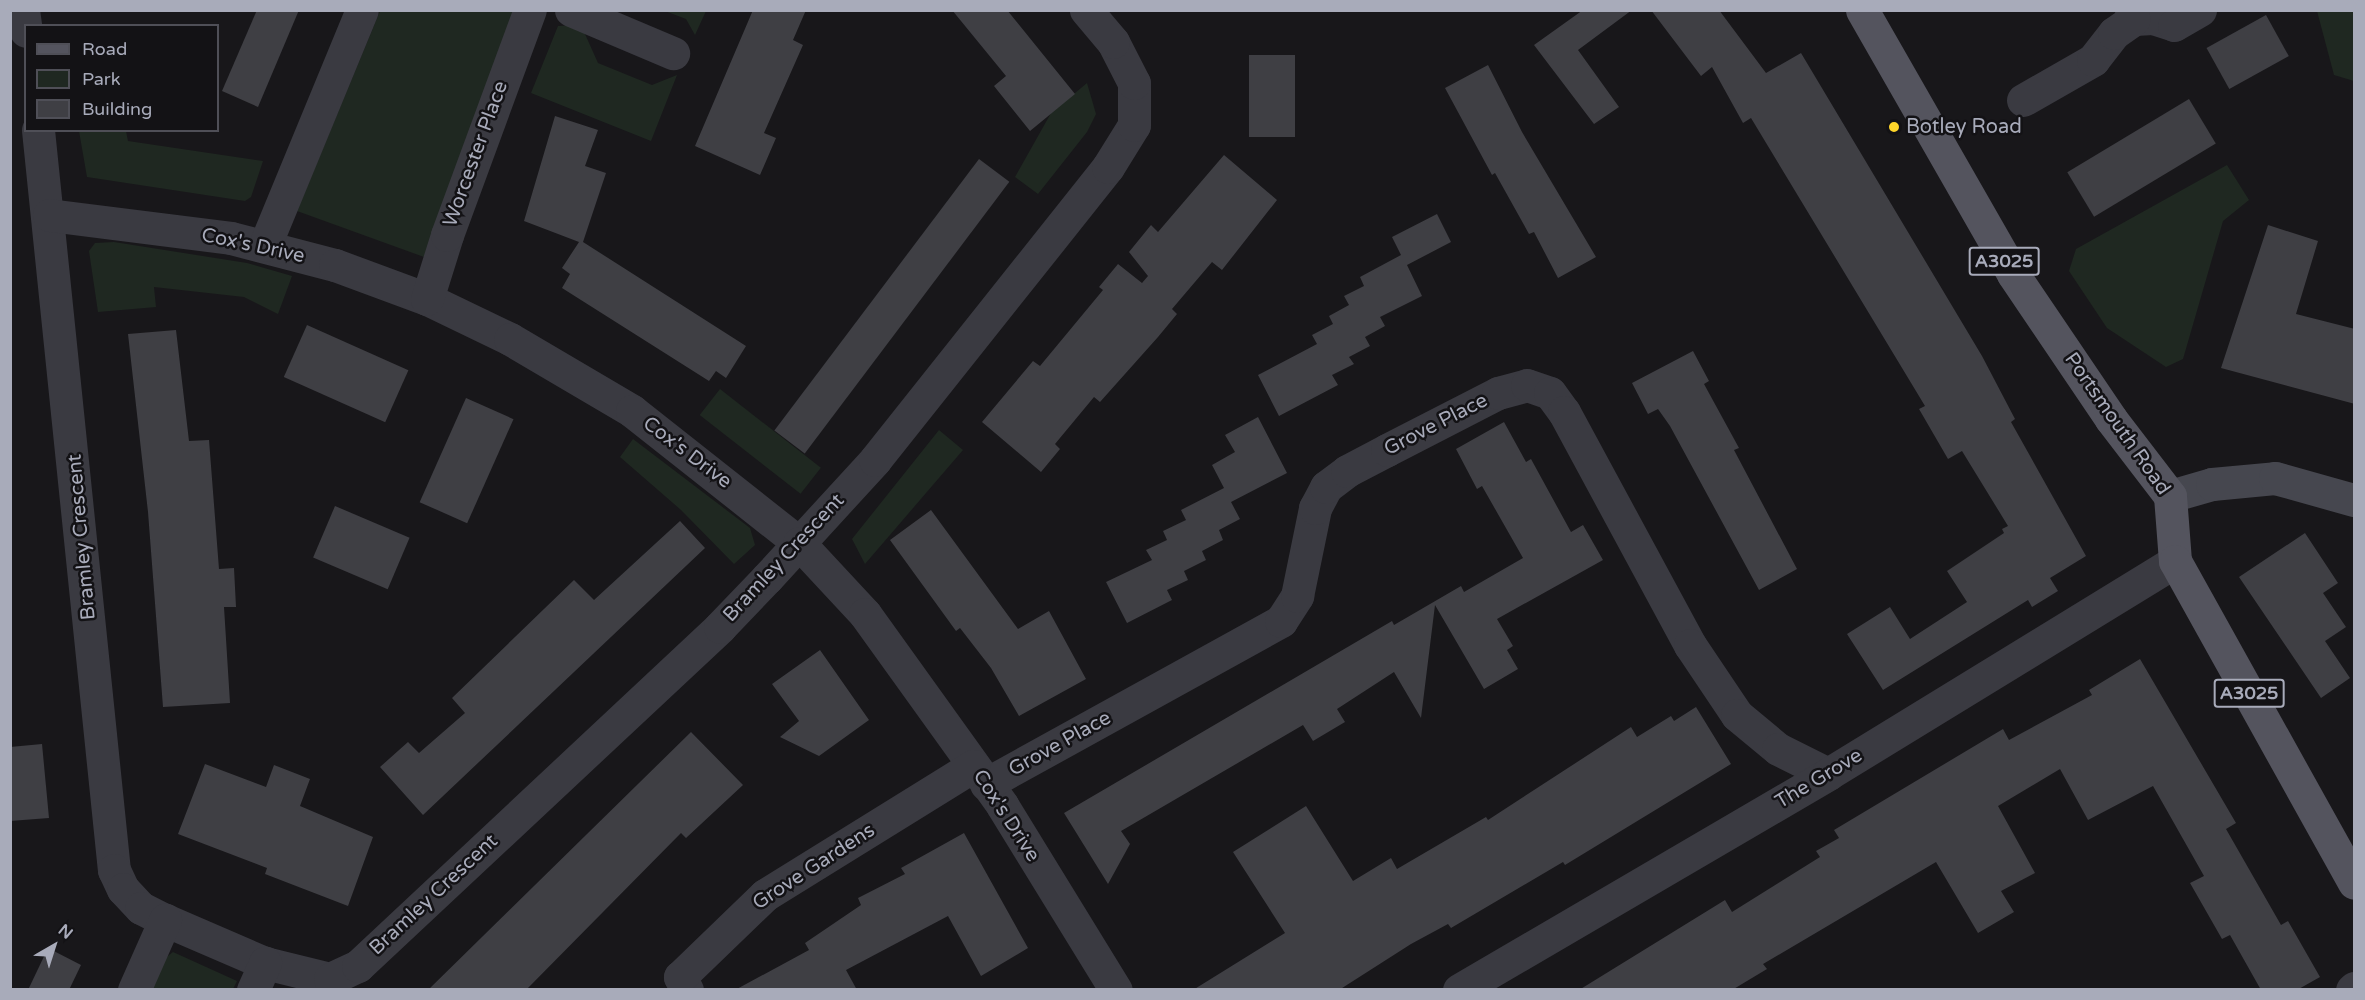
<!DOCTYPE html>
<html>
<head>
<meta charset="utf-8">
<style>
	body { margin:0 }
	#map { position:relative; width:2365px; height:1000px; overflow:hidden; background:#18171a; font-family:"Varela Round",sans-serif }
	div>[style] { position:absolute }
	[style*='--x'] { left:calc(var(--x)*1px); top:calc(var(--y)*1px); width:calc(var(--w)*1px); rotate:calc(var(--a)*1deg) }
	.green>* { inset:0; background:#1f2821; transform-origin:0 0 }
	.building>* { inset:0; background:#3f3f44; transform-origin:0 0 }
	.minor>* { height:33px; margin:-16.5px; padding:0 16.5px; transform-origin:16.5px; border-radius:16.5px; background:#3a3a41 }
	.secondary>* { height:33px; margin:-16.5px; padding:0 16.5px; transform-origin:16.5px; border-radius:16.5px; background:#46474f }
	.primary>* { height:33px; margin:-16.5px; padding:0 16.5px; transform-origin:16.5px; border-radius:16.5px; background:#54545e }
	.dots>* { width:16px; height:16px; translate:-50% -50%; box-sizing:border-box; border:3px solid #131215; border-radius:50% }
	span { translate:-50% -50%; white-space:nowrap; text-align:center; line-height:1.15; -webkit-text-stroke:5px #131215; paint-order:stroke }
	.shield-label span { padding:2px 4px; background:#131215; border:2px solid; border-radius:4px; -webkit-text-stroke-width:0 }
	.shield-label { font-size:18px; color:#a8abba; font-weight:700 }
	.poi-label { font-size:20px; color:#a8abba }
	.left { translate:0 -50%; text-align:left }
	.street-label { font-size:20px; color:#a8abba }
	.frame { position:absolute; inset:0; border:12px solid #a8abba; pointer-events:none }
	.legend { position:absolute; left:24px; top:24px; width:195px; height:108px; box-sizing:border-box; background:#131215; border:2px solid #4f4f57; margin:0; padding:8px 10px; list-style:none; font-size:18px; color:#a8abba }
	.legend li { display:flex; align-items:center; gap:12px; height:30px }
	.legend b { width:30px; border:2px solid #4f4f57 }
	.north { position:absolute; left:24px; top:916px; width:60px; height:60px; -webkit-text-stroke:4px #131215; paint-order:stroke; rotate:39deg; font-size:16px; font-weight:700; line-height:24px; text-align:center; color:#a8abba }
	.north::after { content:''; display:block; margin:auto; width:21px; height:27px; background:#a8abba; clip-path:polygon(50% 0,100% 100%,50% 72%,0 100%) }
</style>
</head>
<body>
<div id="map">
	<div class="green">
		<div style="clip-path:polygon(380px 11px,517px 11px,424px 257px,297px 211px)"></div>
		<div style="clip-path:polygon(665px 11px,706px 10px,706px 11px,695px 35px,686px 19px)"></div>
		<div style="clip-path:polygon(2317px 11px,2354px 11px,2354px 81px,2334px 75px)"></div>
		<div style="clip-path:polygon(575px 25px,585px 34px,598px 63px,652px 85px,677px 75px,651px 141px,531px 93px,558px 26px)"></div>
		<div style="clip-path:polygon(1087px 83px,1096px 114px,1087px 132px,1038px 194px,1015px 177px,1051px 113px)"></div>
		<div style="clip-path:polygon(79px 131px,126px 131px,128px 141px,263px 161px,251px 197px,245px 201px,87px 177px)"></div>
		<div style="clip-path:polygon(2227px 165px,2249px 200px,2223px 221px,2183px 359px,2166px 367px,2107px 328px,2069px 271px,2076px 249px)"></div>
		<div style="clip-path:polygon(114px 242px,247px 263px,292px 276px,278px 314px,244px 297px,154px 287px,156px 307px,98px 312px,89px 251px,95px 243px)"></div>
		<div style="left:720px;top:389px;width:128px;height:33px;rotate:38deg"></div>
		<div style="clip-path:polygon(939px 430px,963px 450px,865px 564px,852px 539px)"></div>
		<div style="clip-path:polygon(633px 439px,750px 528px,755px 545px,734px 564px,681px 510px,620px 457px)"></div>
		<div style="clip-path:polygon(173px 952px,237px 981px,233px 989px,151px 990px,164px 959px)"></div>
	</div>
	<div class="building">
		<div style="clip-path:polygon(257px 10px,299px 10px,258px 107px,222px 91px)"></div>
		<div style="clip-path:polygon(753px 10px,806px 10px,793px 40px,803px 45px,764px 133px,776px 138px,760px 175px,695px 146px)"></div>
		<div style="clip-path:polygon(952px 10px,1007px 10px,1075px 94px,1030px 131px,994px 86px,1006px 76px)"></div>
		<div style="clip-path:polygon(1583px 10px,1632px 10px,1578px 50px,1619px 107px,1594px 124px,1534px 45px)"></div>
		<div style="clip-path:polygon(1651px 10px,1719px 10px,1766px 73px,1801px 53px,1982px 356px,2015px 419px,2011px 422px,2086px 556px,2050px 578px,2058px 591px,2032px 607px,2028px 600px,1883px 690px,1847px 634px,1890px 607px,1910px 639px,1967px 602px,1947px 571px,2004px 533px,2002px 529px,2008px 526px,1962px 451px,1948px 459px,1919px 409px,1925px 406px,1751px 118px,1743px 123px,1712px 67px,1701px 76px)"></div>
		<div style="left:2266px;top:15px;width:47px;height:68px;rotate:61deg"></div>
		<div style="left:1249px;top:55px;width:46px;height:82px"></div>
		<div style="clip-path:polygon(1488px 65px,1522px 132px,1596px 257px,1558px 278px,1534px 232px,1529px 234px,1495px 173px,1492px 175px,1445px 88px)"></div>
		<div style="left:2189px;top:99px;width:52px;height:142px;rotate:59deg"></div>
		<div style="clip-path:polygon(555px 116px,598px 130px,585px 166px,606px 173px,583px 242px,746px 346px,726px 378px,716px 371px,709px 381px,562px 288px,570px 274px,562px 268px,579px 242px,524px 221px)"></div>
		<div style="clip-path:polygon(1224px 155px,1277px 200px,1222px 270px,1212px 262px,1172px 309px,1177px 314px,1158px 337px,1100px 402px,1094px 397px,1055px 444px,1060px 449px,1041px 472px,982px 422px,1033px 361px,1040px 366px,1103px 290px,1099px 287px,1118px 264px,1142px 283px,1148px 276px,1129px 252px,1151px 225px,1158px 232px)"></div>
		<div style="left:979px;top:159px;width:38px;height:340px;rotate:37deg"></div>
		<div style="clip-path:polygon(1437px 214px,1451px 242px,1407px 265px,1422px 296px,1380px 317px,1385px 326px,1365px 337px,1370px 346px,1349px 357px,1354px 364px,1332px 375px,1338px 385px,1279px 416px,1258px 375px,1317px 344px,1312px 335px,1333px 324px,1329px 316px,1349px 305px,1344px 296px,1364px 286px,1360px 277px,1401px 255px,1392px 237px)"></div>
		<div style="clip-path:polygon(2268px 225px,2318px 241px,2296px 314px,2355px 329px,2355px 404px,2221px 368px)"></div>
		<div style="left:307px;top:325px;width:111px;height:57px;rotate:24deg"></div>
		<div style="clip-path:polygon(176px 330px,189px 441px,209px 440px,219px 569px,234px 568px,236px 607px,224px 607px,230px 703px,163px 707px,148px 512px,128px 334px)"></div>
		<div style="clip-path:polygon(1693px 351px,1709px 381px,1704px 384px,1739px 448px,1734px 450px,1797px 569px,1759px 590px,1670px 426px,1658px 409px,1648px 414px,1632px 383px)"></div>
		<div style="left:466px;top:398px;width:52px;height:114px;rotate:24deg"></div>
		<div style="clip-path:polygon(1258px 417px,1287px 473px,1231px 502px,1240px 519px,1219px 530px,1223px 540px,1202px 551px,1206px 560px,1184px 571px,1188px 580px,1167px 590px,1172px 600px,1127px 623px,1106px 582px,1152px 560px,1146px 550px,1167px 540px,1163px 531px,1186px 520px,1181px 510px,1224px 488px,1212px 465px,1235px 452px,1225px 435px)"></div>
		<div style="clip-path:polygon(1504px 422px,1526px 462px,1531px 459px,1571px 532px,1583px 525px,1603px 560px,1497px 619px,1513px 646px,1507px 650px,1518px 669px,1484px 689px,1435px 605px,1421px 718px,1394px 672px,1337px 709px,1345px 722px,1313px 741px,1303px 725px,1121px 831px,1130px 844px,1108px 884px,1064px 813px,1392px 621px,1394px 625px,1461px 586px,1464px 592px,1523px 558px,1482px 486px,1477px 489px,1456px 449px)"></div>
		<div style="left:335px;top:506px;width:81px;height:56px;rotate:23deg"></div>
		<div style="clip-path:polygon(931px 510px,1018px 629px,1049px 611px,1086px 679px,1019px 716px,991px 668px,960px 628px,956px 631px,890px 540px)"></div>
		<div style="clip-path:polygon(680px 521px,705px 548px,423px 815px,380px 767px,408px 742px,419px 753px,465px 713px,452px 698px,574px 580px,594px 600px)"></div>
		<div style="clip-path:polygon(2305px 533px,2338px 583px,2323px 593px,2346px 627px,2325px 641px,2350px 678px,2321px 698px,2239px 577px)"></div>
		<div style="clip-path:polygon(820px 650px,869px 720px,819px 756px,780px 737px,799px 721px,772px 684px)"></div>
		<div style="clip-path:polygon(2140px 659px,2236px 823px,2226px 829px,2281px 925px,2288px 921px,2320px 977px,2297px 990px,2261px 990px,2230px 935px,2222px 939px,2190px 883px,2204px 876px,2153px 786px,2088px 820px,2060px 769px,1998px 806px,2035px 873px,2001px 891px,2014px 912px,1978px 933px,1936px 862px,1763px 964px,1767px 969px,1732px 990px,1579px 990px,1725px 900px,1732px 912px,1820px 857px,1816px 851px,1839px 838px,1834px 830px,2003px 729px,2009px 740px,2092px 695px,2089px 690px)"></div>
		<div style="clip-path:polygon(1696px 707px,1731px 764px,1565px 865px,1563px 862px,1451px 928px,1448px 924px,1411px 944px,1339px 990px,1193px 990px,1285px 933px,1233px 852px,1306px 806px,1353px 881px,1391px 858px,1397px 869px,1486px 817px,1488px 820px,1631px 727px,1637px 737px,1671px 716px,1674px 721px)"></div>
		<div style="clip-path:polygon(691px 732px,743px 785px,686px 838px,681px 833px,526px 990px,428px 990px)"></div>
		<div style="clip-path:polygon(42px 744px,49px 818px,10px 821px,10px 747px)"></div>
		<div style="clip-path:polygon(205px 764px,266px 787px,274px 765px,310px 779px,300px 806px,373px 837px,348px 906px,265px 874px,267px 868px,178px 834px)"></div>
		<div style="clip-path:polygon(964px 833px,1028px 948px,981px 976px,948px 916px,846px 970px,857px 990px,735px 990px,809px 950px,805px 943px,861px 905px,858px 898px,905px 874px,901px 868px)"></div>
		<div style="clip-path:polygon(48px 948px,81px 965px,69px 990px,28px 990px)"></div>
	</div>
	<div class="minor">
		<div style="--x:23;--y:10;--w:21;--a:82"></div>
		<div style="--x:571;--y:10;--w:111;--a:22.9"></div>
		<div style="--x:2131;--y:10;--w:9;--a:72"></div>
		<div style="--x:2134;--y:19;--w:19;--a:-3"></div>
		<div style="--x:2153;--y:18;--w:22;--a:18"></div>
		<div style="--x:2174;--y:25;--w:30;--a:-30"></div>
		<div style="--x:2023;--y:100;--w:81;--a:-29.7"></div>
		<div style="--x:2093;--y:60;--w:34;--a:-52"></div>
		<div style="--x:2114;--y:33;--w:24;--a:-35"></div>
		<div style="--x:38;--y:130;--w:744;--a:84.14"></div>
		<div style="--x:114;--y:870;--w:21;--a:65"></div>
		<div style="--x:123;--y:889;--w:26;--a:47"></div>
		<div style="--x:141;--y:908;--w:27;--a:27"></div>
		<div style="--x:165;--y:920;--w:109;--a:23.3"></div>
		<div style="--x:265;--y:963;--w:67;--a:13.8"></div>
		<div style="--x:330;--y:979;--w:31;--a:-25"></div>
		<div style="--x:358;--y:966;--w:496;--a:-43.1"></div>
		<div style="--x:720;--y:627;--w:68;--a:-46.2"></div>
		<div style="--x:767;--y:578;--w:160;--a:-47.5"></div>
		<div style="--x:875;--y:460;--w:374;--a:-51.5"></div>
		<div style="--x:1108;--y:167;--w:49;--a:-58.2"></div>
		<div style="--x:1134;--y:125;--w:42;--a:-90"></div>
		<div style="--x:1134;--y:83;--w:46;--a:-117.1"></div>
		<div style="--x:1113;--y:42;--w:42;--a:-130.2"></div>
		<div style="--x:49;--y:215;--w:183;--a:7.2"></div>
		<div style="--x:231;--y:238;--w:107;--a:14.6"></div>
		<div style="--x:335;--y:265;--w:98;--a:20.3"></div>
		<div style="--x:427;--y:299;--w:92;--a:25.7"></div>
		<div style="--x:510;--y:339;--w:142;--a:30.5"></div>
		<div style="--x:632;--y:411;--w:213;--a:38.3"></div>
		<div style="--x:799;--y:543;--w:97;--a:47.1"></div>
		<div style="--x:865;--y:614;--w:235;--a:54.3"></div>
		<div style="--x:1002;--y:805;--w:217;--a:58.4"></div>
		<div style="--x:265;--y:245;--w:254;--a:-67.6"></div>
		<div style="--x:427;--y:299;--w:67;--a:-72.6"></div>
		<div style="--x:447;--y:235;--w:240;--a:-69.8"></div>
		<div style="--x:986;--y:784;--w:337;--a:-28.9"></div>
		<div style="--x:1281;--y:621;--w:30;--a:-57"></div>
		<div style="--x:1297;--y:596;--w:90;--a:-78.4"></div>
		<div style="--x:1315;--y:508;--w:24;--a:-62"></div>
		<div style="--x:1326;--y:487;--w:26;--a:-37"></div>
		<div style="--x:1347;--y:471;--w:45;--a:-27.7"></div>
		<div style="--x:1387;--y:450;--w:125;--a:-27.2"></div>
		<div style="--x:1498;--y:393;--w:30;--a:-15"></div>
		<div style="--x:1527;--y:385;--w:24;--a:19"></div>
		<div style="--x:1550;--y:393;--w:24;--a:54"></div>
		<div style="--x:1564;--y:412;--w:265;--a:61.6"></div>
		<div style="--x:1690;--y:645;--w:84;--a:56.1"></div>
		<div style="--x:1737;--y:715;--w:53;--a:39.7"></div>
		<div style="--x:1778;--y:749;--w:56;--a:26.6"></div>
		<div style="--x:134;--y:990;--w:77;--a:-66.1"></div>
		<div style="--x:253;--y:990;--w:30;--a:-66"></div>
		<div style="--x:687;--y:990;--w:15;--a:-118"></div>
		<div style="--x:680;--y:977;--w:118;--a:-44"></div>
		<div style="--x:765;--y:895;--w:245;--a:-31.8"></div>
		<div style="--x:1459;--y:990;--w:428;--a:-30.3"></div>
		<div style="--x:1828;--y:774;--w:407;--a:-31.5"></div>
		<div style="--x:2352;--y:990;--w:3;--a:-45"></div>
	</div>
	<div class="secondary">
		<div style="--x:2170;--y:496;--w:44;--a:-15.9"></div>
		<div style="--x:2212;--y:484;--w:63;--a:-5.4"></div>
		<div style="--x:2275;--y:478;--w:82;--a:15.6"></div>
	</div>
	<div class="primary">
		<div style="--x:1862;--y:10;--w:304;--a:60.2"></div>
		<div style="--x:2013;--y:274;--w:175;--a:55.9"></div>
		<div style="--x:2111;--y:419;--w:97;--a:52.5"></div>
		<div style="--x:2170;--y:496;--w:65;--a:85.6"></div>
		<div style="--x:2175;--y:561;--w:368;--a:60.9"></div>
	</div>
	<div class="dots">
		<div style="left:1894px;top:127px;background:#ffd62a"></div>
	</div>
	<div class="shield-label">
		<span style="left:2004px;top:261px">A3025</span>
		<span style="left:2249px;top:693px">A3025</span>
	</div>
	<div class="poi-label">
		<span class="left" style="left:1906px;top:127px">Botley Road</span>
	</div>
	<div class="street-label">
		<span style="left:476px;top:154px;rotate:-70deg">Worcester Place</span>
		<span style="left:253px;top:246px;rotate:12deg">Cox's Drive</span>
		<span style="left:2117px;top:424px;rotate:55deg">Portsmouth Road</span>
		<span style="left:1436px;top:425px;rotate:-27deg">Grove Place</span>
		<span style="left:687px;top:453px;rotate:37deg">Cox's Drive</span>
		<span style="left:82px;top:537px;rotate:-95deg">Bramley Crescent</span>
		<span style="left:784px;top:558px;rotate:-47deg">Bramley Crescent</span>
		<span style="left:1060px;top:744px;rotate:-29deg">Grove Place</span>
		<span style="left:1819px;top:779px;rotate:-31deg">The Grove</span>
		<span style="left:1006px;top:816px;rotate:57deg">Cox's Drive</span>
		<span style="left:814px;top:867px;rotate:-33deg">Grove Gardens</span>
		<span style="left:434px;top:895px;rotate:-43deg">Bramley Crescent</span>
	</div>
	<div class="frame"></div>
	<ul class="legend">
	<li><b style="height:8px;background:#54545e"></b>Road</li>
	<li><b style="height:16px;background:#1f2821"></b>Park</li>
	<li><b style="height:16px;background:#3f3f44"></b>Building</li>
	</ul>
	<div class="north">N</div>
</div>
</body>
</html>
